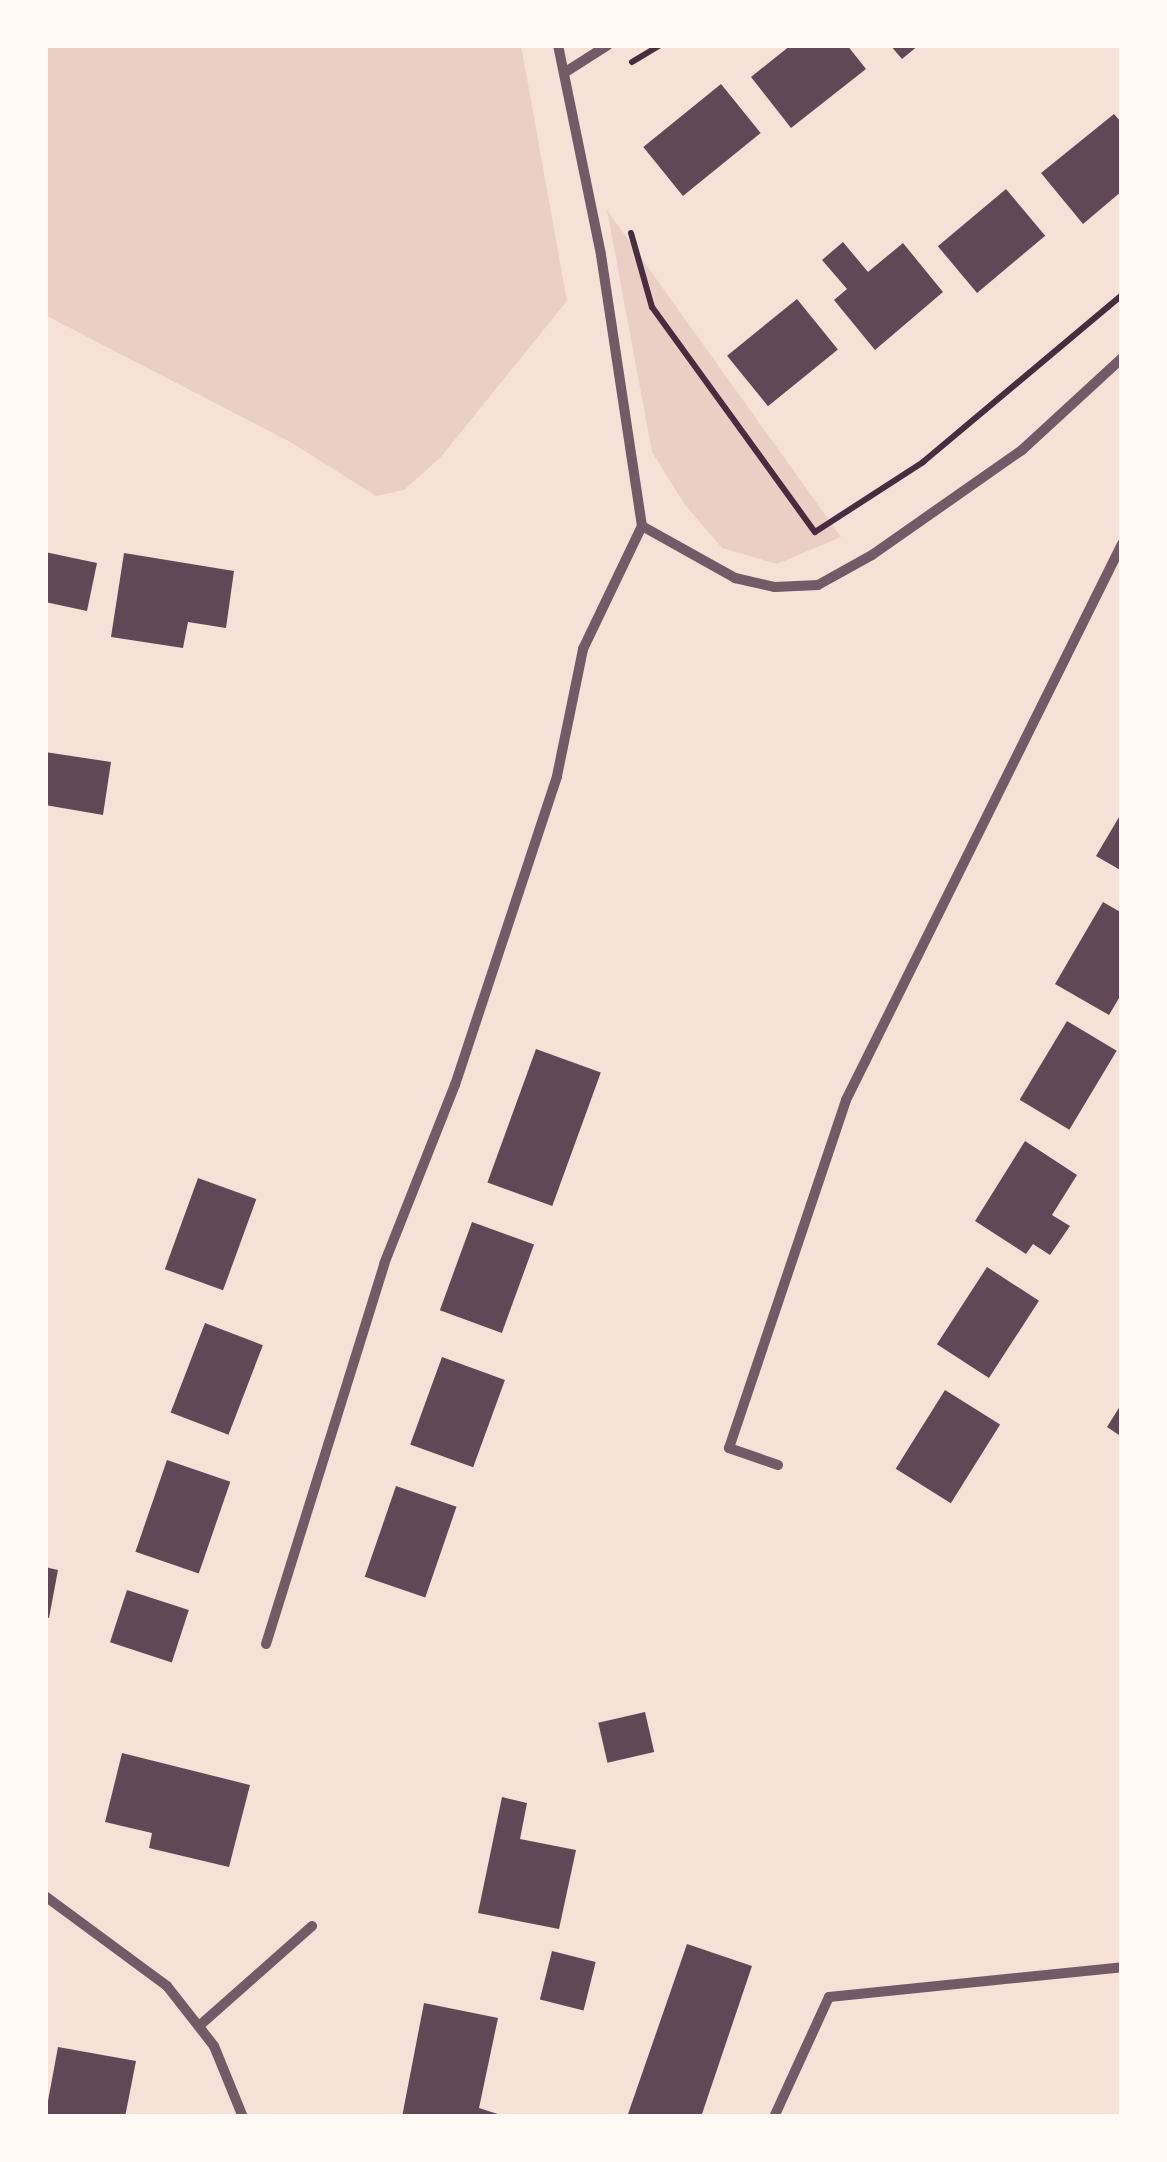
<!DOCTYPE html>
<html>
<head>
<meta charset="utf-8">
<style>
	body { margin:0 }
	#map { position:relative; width:1167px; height:2162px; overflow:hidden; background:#f7e1d7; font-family:Quicksand,sans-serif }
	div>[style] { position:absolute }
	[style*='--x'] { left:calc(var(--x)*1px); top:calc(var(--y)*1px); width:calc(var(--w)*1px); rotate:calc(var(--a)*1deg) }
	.green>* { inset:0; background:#ebcfc5 }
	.building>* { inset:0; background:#644757; transform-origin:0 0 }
	.path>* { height:6px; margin:-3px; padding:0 3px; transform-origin:3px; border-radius:3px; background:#4a2c40 }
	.minor>* { height:10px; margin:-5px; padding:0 5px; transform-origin:5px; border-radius:5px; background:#755966 }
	span { translate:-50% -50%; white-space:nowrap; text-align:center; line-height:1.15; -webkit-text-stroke:8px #fffaf5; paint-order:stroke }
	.frame { position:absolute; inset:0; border:48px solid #fffaf5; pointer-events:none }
</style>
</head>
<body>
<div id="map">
	<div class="green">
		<div style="clip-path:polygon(45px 45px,521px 45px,567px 301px,440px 458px,404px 490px,376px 496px,292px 443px,45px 315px)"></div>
		<div style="clip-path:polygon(607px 210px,841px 537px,777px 564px,722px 548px,685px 505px,652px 452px)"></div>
	</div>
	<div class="building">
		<div style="clip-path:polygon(791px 45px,847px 45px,866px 69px,791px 128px,751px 77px)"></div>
		<div style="clip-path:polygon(890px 45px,919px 45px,902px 59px)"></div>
		<div style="left:721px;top:84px;width:63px;height:100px;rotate:51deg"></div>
		<div style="clip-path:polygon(1114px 114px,1122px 123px,1122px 191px,1083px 224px,1041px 173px)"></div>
		<div style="left:1006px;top:189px;width:61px;height:89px;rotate:50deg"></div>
		<div style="clip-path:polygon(843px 242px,868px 272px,903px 243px,943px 292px,875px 350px,834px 300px,847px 289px,822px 260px)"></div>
		<div style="left:797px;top:299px;width:65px;height:90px;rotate:51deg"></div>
		<div style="clip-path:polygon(45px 552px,97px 563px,87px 611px,45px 602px)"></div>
		<div style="clip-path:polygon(124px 553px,234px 571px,226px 628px,188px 622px,183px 648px,111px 637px)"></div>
		<div style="clip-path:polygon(45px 752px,111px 762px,103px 815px,45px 805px)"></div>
		<div style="clip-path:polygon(1122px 812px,1122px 871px,1096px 856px)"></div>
		<div style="clip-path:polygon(1103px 902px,1122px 913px,1122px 993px,1109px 1015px,1055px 984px)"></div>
		<div style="left:1067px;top:1021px;width:58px;height:92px;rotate:31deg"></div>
		<div style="left:536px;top:1049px;width:69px;height:142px;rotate:20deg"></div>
		<div style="clip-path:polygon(1025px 1141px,1077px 1175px,1052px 1215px,1070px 1226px,1050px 1255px,1033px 1244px,1026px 1254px,975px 1221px)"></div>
		<div style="left:198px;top:1178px;width:62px;height:97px;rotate:20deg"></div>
		<div style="left:472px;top:1222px;width:66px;height:94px;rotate:20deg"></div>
		<div style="left:987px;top:1267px;width:62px;height:92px;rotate:33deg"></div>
		<div style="left:205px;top:1323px;width:62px;height:96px;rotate:21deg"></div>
		<div style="left:442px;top:1357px;width:67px;height:93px;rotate:20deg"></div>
		<div style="left:945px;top:1390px;width:65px;height:93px;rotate:32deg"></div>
		<div style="clip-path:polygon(1122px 1403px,1122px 1437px,1107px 1427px)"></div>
		<div style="left:167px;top:1460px;width:67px;height:97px;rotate:19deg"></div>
		<div style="left:396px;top:1486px;width:64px;height:96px;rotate:19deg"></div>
		<div style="clip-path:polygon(45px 1567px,58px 1570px,49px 1618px,45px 1617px)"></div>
		<div style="left:127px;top:1590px;width:65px;height:55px;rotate:18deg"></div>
		<div style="left:645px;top:1712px;width:41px;height:48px;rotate:77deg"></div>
		<div style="clip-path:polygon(122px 1753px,250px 1785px,229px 1867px,149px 1848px,152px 1833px,105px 1822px)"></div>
		<div style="clip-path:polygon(502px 1797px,527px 1803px,520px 1839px,576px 1850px,559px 1929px,478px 1913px)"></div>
		<div style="clip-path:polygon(687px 1944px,752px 1966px,701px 2117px,627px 2117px)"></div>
		<div style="left:552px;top:1951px;width:45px;height:50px;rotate:14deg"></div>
		<div style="clip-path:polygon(424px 2003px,498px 2018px,479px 2108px,507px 2117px,402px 2117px)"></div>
		<div style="clip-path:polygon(58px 2047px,136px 2061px,125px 2117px,45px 2117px)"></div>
	</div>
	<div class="path">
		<div style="--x:632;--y:62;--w:33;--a:-31"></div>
		<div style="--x:631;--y:233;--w:77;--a:74.2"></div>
		<div style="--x:652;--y:307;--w:278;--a:54.1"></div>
		<div style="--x:815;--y:532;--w:129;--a:-32.9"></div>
		<div style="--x:923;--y:462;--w:260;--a:-40"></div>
	</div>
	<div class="minor">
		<div style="--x:558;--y:45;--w:214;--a:78.4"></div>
		<div style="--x:601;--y:255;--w:274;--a:81.4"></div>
		<div style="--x:564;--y:73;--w:52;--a:-32.5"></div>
		<div style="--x:642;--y:526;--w:107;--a:29.2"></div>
		<div style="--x:735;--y:578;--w:41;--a:12.7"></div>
		<div style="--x:775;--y:587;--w:43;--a:-2.7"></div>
		<div style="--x:818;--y:585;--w:62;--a:-29.1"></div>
		<div style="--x:872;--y:555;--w:183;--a:-35"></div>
		<div style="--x:1022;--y:450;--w:136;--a:-42.6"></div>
		<div style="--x:778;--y:1465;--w:52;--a:-160.9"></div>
		<div style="--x:729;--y:1448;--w:367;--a:-71.4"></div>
		<div style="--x:846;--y:1100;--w:621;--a:-63.6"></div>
		<div style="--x:266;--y:1644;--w:398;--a:-72.7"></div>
		<div style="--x:384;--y:1264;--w:193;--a:-68.4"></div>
		<div style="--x:455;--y:1085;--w:325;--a:-71.7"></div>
		<div style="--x:557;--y:776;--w:130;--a:-78.4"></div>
		<div style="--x:583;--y:649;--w:136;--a:-64.4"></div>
		<div style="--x:45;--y:1896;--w:152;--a:36.4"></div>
		<div style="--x:167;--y:1986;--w:76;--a:51.9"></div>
		<div style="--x:214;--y:2046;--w:77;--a:67.8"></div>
		<div style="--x:199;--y:2026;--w:151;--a:-41.5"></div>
		<div style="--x:774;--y:2117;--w:132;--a:-65.4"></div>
		<div style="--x:829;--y:1997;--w:295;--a:-5.8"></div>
	</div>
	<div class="frame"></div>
</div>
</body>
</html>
